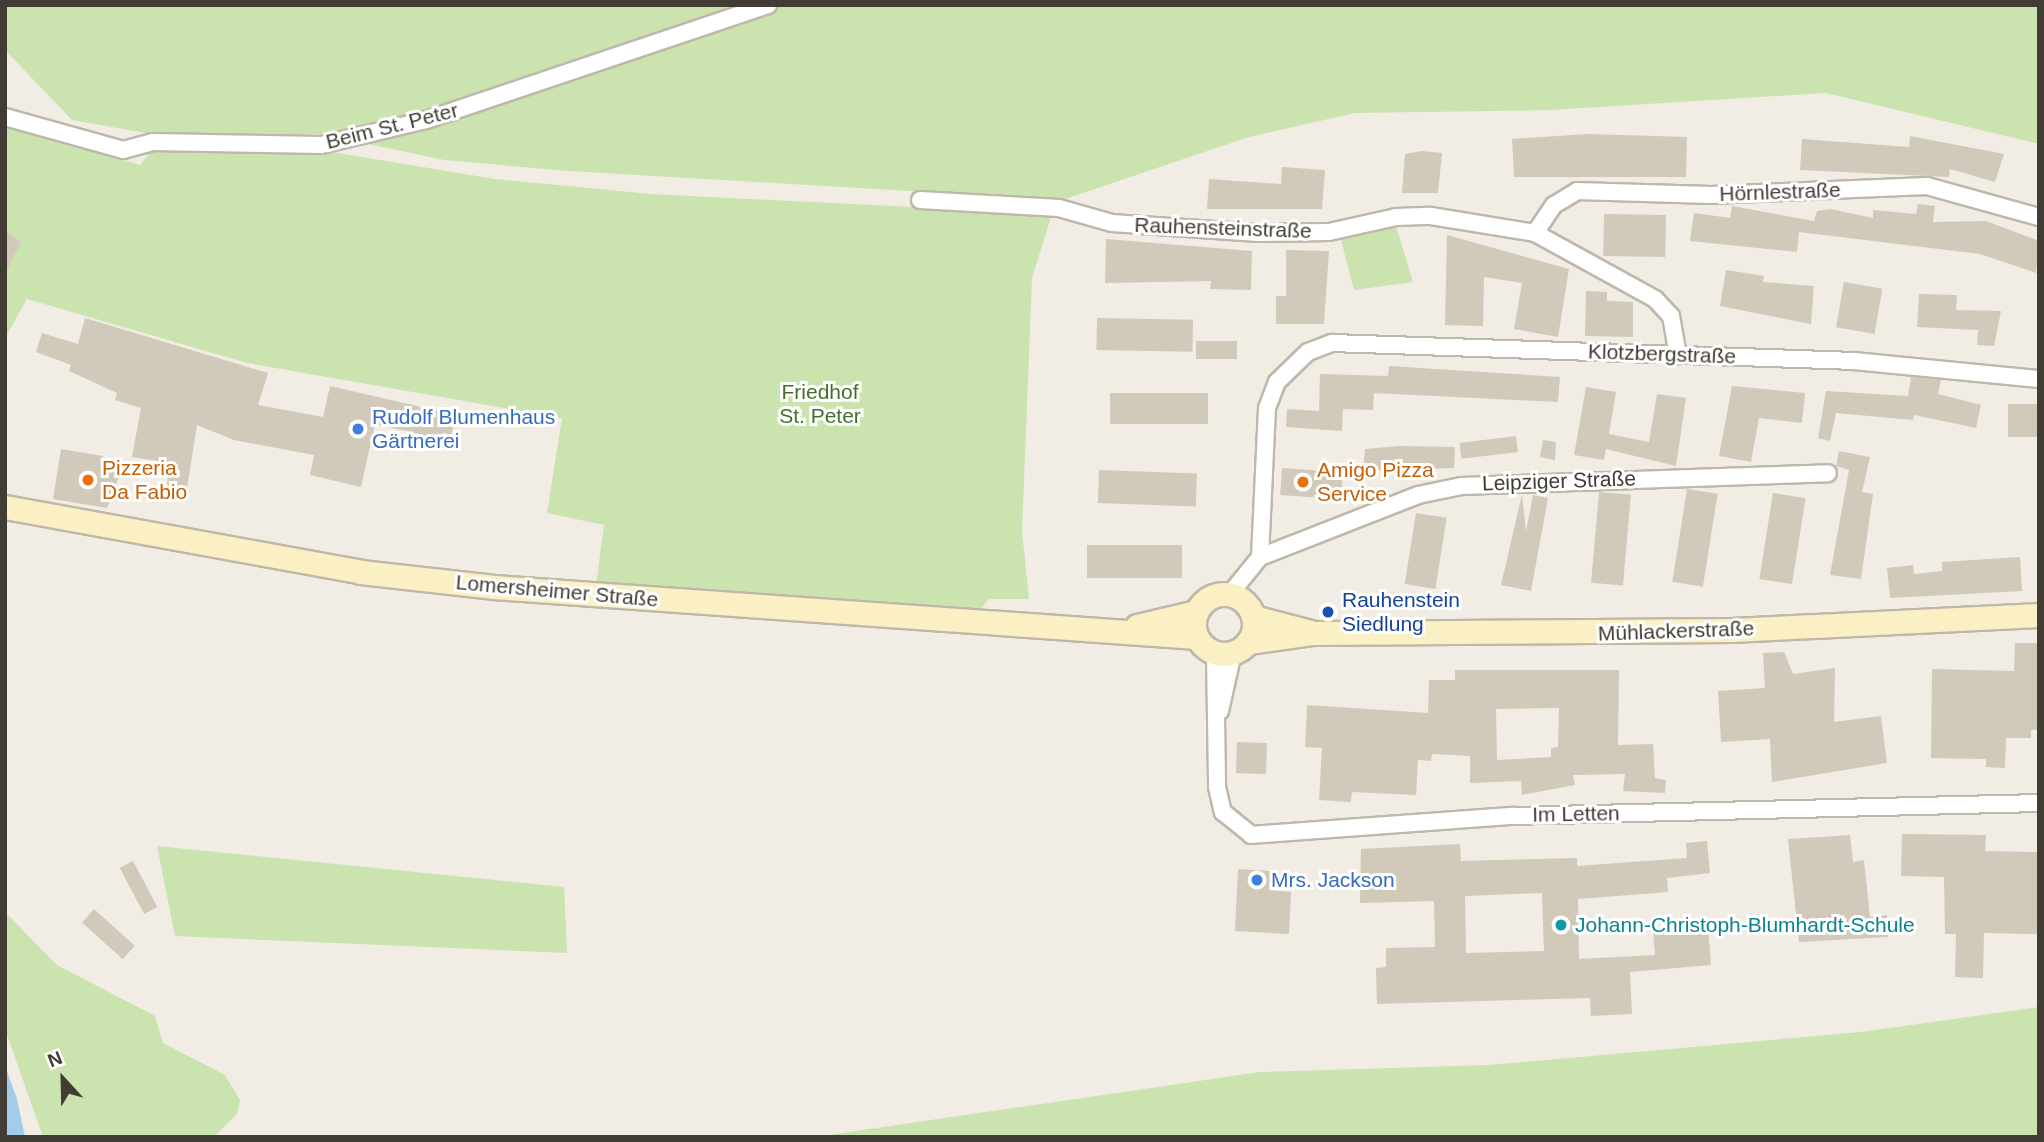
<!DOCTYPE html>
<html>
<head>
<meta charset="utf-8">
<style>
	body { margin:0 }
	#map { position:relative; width:2044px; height:1142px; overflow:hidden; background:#f1ede4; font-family:Arial,sans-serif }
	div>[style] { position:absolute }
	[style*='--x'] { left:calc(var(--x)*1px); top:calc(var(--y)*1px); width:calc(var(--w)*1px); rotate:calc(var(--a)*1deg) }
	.green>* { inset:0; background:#cae3af }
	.water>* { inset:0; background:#a3cbea }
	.building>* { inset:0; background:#d1c9ba; transform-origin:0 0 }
	.roads { filter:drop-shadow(2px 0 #beb8aa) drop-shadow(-2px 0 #beb8aa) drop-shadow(0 2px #beb8aa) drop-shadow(0 -2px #beb8aa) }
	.street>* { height:16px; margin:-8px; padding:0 8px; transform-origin:8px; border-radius:8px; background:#fff }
	.secondary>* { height:23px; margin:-11.5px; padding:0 11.5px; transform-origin:11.5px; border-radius:11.5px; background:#fbefc4 }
	.secondary>.ring { margin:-11.5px; padding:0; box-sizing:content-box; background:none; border:23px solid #fbefc4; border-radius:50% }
	.dots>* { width:19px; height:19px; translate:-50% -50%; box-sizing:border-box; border:4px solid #fff; border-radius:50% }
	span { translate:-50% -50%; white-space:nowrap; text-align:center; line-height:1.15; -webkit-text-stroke:6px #fff; paint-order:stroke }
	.street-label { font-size:21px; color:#423d34 }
	.park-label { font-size:21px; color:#436f2c }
	.shop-label { font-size:21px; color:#366cbe }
	.left { translate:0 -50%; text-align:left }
	.food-label { font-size:21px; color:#c56008 }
	.transit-label { font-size:21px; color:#164399 }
	.culture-label { font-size:21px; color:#0d838f }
	.frame { position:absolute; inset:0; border:7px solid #423d34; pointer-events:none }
	.north { position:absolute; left:28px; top:1044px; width:70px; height:70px; -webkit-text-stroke:5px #fff; paint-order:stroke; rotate:338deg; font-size:19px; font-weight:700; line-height:28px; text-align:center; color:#423d34 }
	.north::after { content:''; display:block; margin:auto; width:24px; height:32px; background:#423d34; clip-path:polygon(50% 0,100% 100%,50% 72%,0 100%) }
</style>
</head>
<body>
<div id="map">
	<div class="green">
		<div style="clip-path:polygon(5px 5px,2039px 5px,2039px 144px,1826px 93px,1551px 110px,1355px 113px,1249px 137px,1062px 200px,569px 171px,444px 160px,321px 134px,151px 134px,72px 120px,5px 50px)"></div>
		<div style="clip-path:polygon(5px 122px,140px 165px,155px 146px,320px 150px,495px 179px,651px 194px,1052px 214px,1032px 278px,1022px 531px,1029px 599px,989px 599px,976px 615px,596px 585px,604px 525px,547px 513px,562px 418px,247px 363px,27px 299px,5px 338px)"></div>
		<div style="clip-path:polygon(1396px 226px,1413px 282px,1354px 290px,1340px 236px)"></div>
		<div style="clip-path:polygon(157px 846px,564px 887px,567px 953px,175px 936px)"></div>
		<div style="clip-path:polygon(5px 912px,57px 965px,155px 1016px,163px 1043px,225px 1075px,240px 1100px,237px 1114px,214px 1137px,43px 1137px,5px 1029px)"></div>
		<div style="clip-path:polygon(2039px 1007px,2039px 1137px,815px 1137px,1260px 1072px,1489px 1065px,1861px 1032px)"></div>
	</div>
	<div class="water">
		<div style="clip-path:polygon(5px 1066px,17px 1099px,25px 1137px,5px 1137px)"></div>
	</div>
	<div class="building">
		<div style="clip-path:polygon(1588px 134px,1687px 137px,1686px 177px,1514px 177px,1512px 139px)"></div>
		<div style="clip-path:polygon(1910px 136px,2004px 154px,1995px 182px,1950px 169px,1949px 177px,1800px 170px,1802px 139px,1909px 147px)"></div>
		<div style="clip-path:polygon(1422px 151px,1442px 153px,1438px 193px,1402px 193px,1405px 154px)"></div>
		<div style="clip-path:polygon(1282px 167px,1325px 170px,1322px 209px,1207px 209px,1209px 179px,1281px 184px)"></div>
		<div style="clip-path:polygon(1918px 204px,1935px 206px,1933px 222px,1986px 221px,2039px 241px,2036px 273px,1980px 254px,1799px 232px,1797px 252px,1690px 241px,1694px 213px,1730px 218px,1732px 206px,1814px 221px,1817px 211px,1830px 209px,1873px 218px,1873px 210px,1916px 214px)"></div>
		<div style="left:1604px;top:214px;width:62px;height:42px;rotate:1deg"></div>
		<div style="clip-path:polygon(5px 231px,21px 242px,5px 274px)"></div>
		<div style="clip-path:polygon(1447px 235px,1569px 269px,1558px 337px,1514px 329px,1522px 283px,1484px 277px,1483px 326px,1445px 325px)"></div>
		<div style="clip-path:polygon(1106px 239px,1252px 251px,1251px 290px,1210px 289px,1211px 281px,1105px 283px)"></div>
		<div style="clip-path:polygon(1286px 250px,1329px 251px,1324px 324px,1276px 324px,1276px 296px,1286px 296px)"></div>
		<div style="clip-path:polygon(1726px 270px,1764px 276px,1763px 282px,1814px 286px,1811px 324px,1720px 306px)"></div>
		<div style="left:1844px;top:282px;width:39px;height:46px;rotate:10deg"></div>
		<div style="clip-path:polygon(1586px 291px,1607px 292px,1607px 301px,1633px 302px,1633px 337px,1585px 336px)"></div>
		<div style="clip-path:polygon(1919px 294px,1957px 295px,1956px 310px,2001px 311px,1994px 346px,1977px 345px,1978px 330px,1917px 327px)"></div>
		<div style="clip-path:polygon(85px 318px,268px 373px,258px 405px,323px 417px,330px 386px,456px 415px,450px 441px,375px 424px,361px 487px,310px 475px,314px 455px,234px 440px,197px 425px,186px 495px,166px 491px,170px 463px,132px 457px,141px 408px,115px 400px,117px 393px,69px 371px,71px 365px,36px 352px,42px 333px,78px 344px)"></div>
		<div style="left:1097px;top:318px;width:96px;height:32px;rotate:1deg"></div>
		<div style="left:1196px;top:341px;width:41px;height:18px"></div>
		<div style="clip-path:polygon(1389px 366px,1560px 377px,1558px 402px,1374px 393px,1373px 410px,1343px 409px,1342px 431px,1286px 427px,1287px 409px,1319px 411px,1320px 374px,1388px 376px)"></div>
		<div style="clip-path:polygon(1911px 377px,1941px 380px,1938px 394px,1981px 405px,1976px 428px,1914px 415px,1913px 420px,1836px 413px,1830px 441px,1818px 438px,1826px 391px,1908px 396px)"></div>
		<div style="clip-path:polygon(1732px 386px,1805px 393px,1802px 423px,1759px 418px,1751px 462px,1719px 456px)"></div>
		<div style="clip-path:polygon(1586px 387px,1616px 392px,1609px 434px,1649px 442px,1657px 394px,1686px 398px,1676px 466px,1606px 449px,1604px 460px,1574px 455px)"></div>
		<div style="left:1110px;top:393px;width:98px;height:31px"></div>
		<div style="left:2008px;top:404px;width:31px;height:33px"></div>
		<div style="left:1516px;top:436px;width:16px;height:57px;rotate:83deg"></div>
		<div style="clip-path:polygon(1543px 440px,1556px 442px,1555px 460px,1540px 457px)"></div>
		<div style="clip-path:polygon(1400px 446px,1455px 447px,1454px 468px,1363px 471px,1365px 449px)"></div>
		<div style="clip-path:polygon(61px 449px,103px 456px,102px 465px,122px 468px,107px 508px,53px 499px)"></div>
		<div style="clip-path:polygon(1839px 451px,1870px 457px,1862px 492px,1873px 494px,1861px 579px,1830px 575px,1849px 470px,1836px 466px)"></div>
		<div style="left:1282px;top:468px;width:61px;height:27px;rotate:4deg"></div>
		<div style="left:1099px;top:470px;width:98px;height:33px;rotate:2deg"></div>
		<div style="left:1687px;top:489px;width:31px;height:94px;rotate:9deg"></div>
		<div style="left:1599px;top:492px;width:32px;height:91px;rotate:5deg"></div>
		<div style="left:1773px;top:493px;width:33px;height:87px;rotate:9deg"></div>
		<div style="clip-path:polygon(1522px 494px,1526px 531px,1533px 495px,1548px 498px,1531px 591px,1501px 585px)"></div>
		<div style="left:1416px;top:513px;width:31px;height:72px;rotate:9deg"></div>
		<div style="left:1087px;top:545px;width:95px;height:33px"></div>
		<div style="clip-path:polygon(2020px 557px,2022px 591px,1890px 598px,1887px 568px,1913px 565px,1914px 574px,1942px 571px,1942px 562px)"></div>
		<div style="clip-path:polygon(2015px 643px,2039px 643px,2039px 730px,2031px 730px,2031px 738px,2006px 738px,2005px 768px,1986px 767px,1986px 759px,1931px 758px,1932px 669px,2014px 671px)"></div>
		<div style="clip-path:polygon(1784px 652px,1793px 674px,1835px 668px,1834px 722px,1881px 716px,1887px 763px,1772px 782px,1770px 739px,1721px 742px,1718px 691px,1765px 688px,1763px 653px)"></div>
		<div style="clip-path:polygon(evenodd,1455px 670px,1619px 670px,1618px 745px,1653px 744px,1655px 778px,1666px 780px,1665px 793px,1623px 791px,1625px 774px,1573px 775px,1575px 785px,1522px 795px,1521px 781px,1470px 783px,1470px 756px,1432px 754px,1431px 761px,1418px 760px,1416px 795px,1352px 792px,1351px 802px,1319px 800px,1322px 748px,1305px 747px,1307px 705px,1428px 713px,1429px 680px,1455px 680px,1455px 670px,1559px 708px,1558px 747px,1551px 748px,1551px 757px,1497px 760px,1496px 709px,1559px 708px)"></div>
		<div style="left:1237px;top:742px;width:30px;height:31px;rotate:2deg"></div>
		<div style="clip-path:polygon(1902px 834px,1986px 835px,1985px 851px,2039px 852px,2039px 934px,1984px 933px,1983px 978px,1955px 977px,1956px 934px,1945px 934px,1944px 877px,1901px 876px)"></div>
		<div style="clip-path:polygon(1850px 835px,1853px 862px,1864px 860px,1870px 917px,1887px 915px,1888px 937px,1799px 942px,1788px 839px)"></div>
		<div style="clip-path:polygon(evenodd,1707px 841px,1710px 873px,1667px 878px,1668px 892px,1578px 899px,1579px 959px,1655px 955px,1653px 931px,1708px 926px,1711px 965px,1630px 972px,1632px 1014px,1591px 1016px,1590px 998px,1377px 1004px,1376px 968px,1386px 967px,1386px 948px,1435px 947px,1434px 901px,1360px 903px,1361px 849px,1460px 844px,1461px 861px,1577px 858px,1577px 866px,1687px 858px,1686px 843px,1707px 841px,1542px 893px,1544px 951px,1466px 953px,1465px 896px,1542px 893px)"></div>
		<div style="left:133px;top:861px;width:52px;height:15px;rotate:62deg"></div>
		<div style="clip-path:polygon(1238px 869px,1271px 871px,1269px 890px,1291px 892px,1289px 934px,1235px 931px)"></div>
		<div style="left:94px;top:909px;width:55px;height:18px;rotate:42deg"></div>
	</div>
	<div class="roads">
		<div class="street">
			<div style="--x:5;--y:117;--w:123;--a:15.6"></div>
			<div style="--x:123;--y:150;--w:31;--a:-15"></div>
			<div style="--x:153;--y:142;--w:168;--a:1"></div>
			<div style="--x:321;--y:145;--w:108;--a:-13.4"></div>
			<div style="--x:426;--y:120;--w:361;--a:-18.6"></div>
			<div style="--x:920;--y:200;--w:139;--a:3.3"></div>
			<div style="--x:1059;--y:208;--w:55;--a:15.8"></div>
			<div style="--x:1112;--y:223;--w:147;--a:3.9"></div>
			<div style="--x:1259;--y:233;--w:70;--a:-0.8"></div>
			<div style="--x:1329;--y:232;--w:69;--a:-12.6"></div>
			<div style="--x:1396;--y:217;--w:35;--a:-2"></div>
			<div style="--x:1431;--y:216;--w:105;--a:9.3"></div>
			<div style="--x:1535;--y:233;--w:137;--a:28.8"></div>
			<div style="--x:1655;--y:299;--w:23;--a:47"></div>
			<div style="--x:1671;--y:316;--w:40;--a:80"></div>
			<div style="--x:1535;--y:233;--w:34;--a:-56"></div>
			<div style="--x:1554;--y:205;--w:27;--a:-31"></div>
			<div style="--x:1577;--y:191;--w:134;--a:1.7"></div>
			<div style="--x:1711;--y:195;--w:216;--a:-2.4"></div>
			<div style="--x:1927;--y:186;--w:116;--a:15.5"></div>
			<div style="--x:1260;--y:557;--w:170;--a:-21.4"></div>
			<div style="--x:1418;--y:495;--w:45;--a:-11.6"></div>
			<div style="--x:1462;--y:486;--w:366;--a:-2"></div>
			<div style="--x:1230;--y:594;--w:48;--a:-51"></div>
			<div style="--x:1260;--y:557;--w:149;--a:-87.3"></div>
			<div style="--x:1267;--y:408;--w:28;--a:-69"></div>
			<div style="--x:1277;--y:382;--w:43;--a:-44.1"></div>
			<div style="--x:1308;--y:352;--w:26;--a:-21"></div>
			<div style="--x:1332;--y:343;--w:522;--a:1.97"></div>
			<div style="--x:1854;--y:361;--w:186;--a:5.6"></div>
			<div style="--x:1215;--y:653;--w:134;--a:89.1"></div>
			<div style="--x:1217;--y:787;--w:26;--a:77"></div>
			<div style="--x:1223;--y:812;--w:36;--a:39"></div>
			<div style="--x:1251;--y:835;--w:262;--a:-4.2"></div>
			<div style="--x:1512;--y:816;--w:527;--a:-1.41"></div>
			<div style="--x:1220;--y:711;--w:59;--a:-77.4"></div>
		</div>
		<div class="secondary">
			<div style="--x:5;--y:507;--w:362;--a:10.3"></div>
			<div style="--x:361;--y:572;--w:134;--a:6.4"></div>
			<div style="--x:494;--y:587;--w:704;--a:4.07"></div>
			<div class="ring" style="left:1194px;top:594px;width:37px;height:37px"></div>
			<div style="--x:1253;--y:617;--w:60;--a:14.5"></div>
			<div style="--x:1137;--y:626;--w:61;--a:-13.3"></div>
			<div style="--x:1248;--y:642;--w:66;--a:-7.9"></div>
			<div style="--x:1313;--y:633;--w:419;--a:-0.4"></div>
			<div style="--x:1732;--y:630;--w:307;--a:-2.8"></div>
		</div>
	</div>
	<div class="dots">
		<div style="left:358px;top:429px;background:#3f7fe0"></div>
		<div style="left:88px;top:480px;background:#e8710a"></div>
		<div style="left:1303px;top:482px;background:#e8710a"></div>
		<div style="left:1328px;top:612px;background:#1a4fb4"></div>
		<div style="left:1257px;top:880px;background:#3f7fe0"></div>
		<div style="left:1561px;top:925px;background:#0f9aa8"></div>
	</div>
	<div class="street-label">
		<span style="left:392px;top:126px;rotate:-14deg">Beim St. Peter</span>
		<span style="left:1780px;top:192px;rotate:-2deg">Hörnlestraße</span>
		<span style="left:1223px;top:228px;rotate:2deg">Rauhensteinstraße</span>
		<span style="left:1662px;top:354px;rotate:2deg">Klotzbergstraße</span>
		<span style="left:1559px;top:481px;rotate:-2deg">Leipziger Straße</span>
		<span style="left:557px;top:591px;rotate:5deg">Lomersheimer Straße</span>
		<span style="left:1676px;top:631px;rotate:-2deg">Mühlackerstraße</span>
		<span style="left:1576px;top:814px;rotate:-1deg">Im Letten</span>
	</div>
	<div class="park-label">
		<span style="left:820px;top:404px">Friedhof<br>St. Peter</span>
	</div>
	<div class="shop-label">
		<span class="left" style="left:372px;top:429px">Rudolf Blumenhaus<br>Gärtnerei</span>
		<span class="left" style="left:1271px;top:880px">Mrs. Jackson</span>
	</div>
	<div class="food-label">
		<span class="left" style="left:102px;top:480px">Pizzeria<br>Da Fabio</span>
		<span class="left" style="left:1317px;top:482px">Amigo Pizza<br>Service</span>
	</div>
	<div class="transit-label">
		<span class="left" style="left:1342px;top:612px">Rauhenstein<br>Siedlung</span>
	</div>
	<div class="culture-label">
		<span class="left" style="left:1575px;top:925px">Johann-Christoph-Blumhardt-Schule</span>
	</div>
	<div class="frame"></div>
	<div class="north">N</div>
</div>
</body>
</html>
